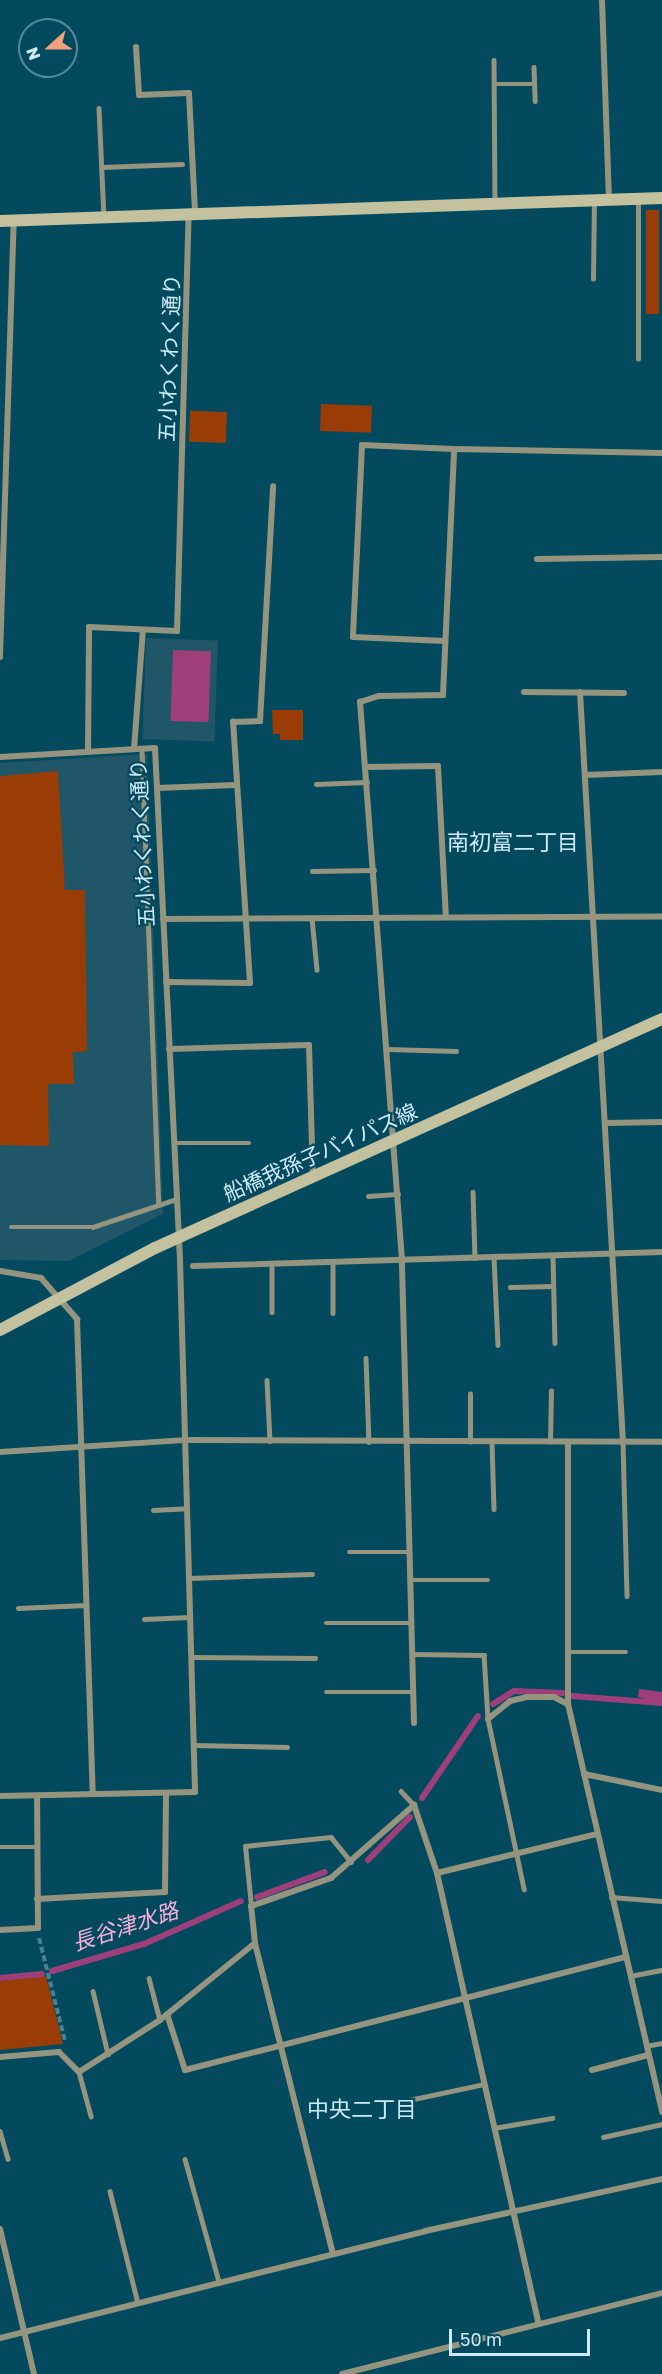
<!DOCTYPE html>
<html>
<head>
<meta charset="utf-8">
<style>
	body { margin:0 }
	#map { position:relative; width:662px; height:2374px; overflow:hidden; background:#034a5e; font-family:"Golos Text","Noto Sans JP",sans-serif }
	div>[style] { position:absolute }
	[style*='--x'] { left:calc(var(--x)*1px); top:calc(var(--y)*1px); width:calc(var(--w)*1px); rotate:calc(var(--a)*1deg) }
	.built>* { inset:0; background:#1f5668; transform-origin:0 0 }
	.green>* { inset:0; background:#993c05; transform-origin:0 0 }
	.water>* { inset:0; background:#9e3f7c; transform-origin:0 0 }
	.stream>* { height:6px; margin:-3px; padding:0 3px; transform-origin:3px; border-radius:3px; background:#9e3f7c }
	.path>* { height:4px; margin-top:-2px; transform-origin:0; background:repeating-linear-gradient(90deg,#488192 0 6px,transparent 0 9px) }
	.lane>* { height:4.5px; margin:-2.25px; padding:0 2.25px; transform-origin:2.25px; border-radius:2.25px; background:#95947e }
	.street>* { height:6px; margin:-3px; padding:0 3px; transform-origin:3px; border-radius:3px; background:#95947e }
	.secondary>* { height:12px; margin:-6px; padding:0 6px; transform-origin:6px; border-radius:6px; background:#c3c19e }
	span { translate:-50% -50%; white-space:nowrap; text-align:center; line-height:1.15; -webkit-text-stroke:4.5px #034a5e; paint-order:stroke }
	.street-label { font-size:21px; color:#cdebf7 }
	.neighbourhood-label { font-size:22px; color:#cdebf7 }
	.water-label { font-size:22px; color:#faaeda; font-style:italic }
	.north { position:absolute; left:18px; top:18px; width:60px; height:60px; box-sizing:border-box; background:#034a5e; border:2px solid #548a9b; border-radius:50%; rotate:249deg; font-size:16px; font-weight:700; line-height:24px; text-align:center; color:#cdebf7 }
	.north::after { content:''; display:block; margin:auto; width:21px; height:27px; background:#f2a17e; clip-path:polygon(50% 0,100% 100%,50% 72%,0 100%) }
	.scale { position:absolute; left:449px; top:2329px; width:141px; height:27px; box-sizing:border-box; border:3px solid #cdebf7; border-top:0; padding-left:8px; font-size:18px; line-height:21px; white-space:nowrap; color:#cdebf7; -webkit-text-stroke:4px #034a5e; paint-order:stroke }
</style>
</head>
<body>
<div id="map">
	<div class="built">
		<div style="left:146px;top:638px;width:72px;height:101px;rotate:2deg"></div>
		<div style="clip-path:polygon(147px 754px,163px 1214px,69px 1261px,0 1260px,0 763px)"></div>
	</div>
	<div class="green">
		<div style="left:646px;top:210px;width:13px;height:104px"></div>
		<div style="left:321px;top:404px;width:51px;height:27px;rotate:2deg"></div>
		<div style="left:227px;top:412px;width:31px;height:37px;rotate:92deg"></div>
		<div style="clip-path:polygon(272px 710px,303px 710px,303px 740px,280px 740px,280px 734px,273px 734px)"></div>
		<div style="clip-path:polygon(58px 771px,65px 890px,85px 890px,87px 1051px,73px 1052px,74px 1084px,48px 1084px,49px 1146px,0 1145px,0 776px)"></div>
		<div style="clip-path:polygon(46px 1976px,63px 2044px,0 2050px,0 1981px)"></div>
	</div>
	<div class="water">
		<div style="left:173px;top:650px;width:38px;height:71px;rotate:2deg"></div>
		<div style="clip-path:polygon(639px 1689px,662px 1692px,662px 1703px,638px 1697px)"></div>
	</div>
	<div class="stream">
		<div style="--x:572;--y:1696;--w:90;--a:4.4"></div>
		<div style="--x:493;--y:1704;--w:25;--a:-32"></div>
		<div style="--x:514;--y:1691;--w:49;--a:2.3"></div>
		<div style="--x:422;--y:1798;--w:99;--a:-55.7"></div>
		<div style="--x:368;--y:1860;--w:60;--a:-45.7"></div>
		<div style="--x:257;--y:1897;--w:72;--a:-20.2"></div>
		<div style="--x:52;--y:1971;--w:96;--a:-16.4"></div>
		<div style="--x:144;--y:1944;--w:106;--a:-23.9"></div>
		<div style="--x:0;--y:1978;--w:42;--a:-5.4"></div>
	</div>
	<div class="path">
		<div style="--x:39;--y:1938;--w:106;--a:75.8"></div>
	</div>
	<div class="lane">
		<div style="--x:494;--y:60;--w:141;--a:89.6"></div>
		<div style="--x:534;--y:67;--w:34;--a:88"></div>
		<div style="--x:494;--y:84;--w:41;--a:0"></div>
		<div style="--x:99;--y:108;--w:109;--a:87.4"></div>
		<div style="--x:102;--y:167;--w:80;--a:-2.1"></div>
		<div style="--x:593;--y:279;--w:78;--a:-89.3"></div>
		<div style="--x:638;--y:359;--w:160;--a:-90"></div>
		<div style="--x:142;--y:749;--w:456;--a:87.9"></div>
		<div style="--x:316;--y:784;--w:51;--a:-2.2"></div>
		<div style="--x:312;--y:871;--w:62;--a:-0.9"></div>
		<div style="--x:312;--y:918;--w:52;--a:84.5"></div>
		<div style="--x:388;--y:1049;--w:68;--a:1.7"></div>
		<div style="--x:174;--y:1143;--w:75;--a:0"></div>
		<div style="--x:473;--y:1192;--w:66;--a:88.3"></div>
		<div style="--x:368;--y:1196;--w:30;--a:-4"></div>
		<div style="--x:11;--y:1227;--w:82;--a:0"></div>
		<div style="--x:93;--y:1227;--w:88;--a:-18.6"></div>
		<div style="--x:553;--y:1256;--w:87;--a:88.7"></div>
		<div style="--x:494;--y:1257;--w:88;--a:87.4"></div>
		<div style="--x:333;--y:1262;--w:51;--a:90"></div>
		<div style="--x:272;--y:1264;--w:48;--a:90"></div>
		<div style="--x:510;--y:1287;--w:43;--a:-1.3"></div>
		<div style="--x:366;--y:1358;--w:84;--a:88"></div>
		<div style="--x:267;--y:1380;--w:61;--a:87.2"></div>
		<div style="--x:470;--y:1442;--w:48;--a:-90"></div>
		<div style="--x:492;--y:1442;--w:67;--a:88.3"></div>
		<div style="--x:550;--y:1442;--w:51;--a:-88.9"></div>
		<div style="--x:623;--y:1442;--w:154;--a:88.5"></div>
		<div style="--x:153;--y:1510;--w:34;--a:-3"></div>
		<div style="--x:349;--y:1552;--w:60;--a:0"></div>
		<div style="--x:189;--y:1578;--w:123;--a:-1.9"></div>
		<div style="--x:410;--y:1580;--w:78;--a:0"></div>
		<div style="--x:18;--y:1608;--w:68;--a:-2.5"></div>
		<div style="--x:144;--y:1619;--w:46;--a:-2.5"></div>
		<div style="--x:326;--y:1623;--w:85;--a:0"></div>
		<div style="--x:568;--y:1652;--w:58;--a:0"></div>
		<div style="--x:412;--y:1654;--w:72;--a:0.8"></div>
		<div style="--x:484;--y:1655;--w:64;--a:86.4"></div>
		<div style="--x:488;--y:1719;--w:174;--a:78"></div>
		<div style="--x:191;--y:1657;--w:124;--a:0.5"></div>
		<div style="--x:326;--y:1692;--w:88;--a:0"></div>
		<div style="--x:193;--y:1745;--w:94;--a:1.2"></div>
		<div style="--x:401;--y:1791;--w:19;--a:47"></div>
		<div style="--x:0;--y:1847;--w:37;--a:0"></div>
		<div style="--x:611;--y:1897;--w:51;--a:4.5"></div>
		<div style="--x:251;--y:1906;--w:60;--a:-95.7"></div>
		<div style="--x:245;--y:1846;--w:86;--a:-6"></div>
		<div style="--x:331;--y:1837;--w:32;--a:51"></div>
		<div style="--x:630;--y:1976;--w:33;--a:-11"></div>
		<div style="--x:149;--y:1978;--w:43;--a:75.3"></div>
		<div style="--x:93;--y:1991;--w:65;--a:76.6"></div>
		<div style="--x:646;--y:2046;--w:16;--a:-11"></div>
		<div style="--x:79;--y:2072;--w:46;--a:74.7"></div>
		<div style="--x:409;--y:2100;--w:77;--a:-12"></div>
		<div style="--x:494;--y:2128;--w:59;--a:-9.8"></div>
		<div style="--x:0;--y:2131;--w:29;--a:74"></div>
		<div style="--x:603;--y:2137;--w:60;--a:-12.4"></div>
		<div style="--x:185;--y:2159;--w:128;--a:74.5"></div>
		<div style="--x:110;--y:2191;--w:115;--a:76"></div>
	</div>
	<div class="street">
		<div style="--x:602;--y:0;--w:200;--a:88"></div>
		<div style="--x:136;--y:47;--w:48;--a:86.4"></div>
		<div style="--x:139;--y:95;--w:50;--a:-2.3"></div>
		<div style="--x:189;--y:93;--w:120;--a:87.1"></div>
		<div style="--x:454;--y:449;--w:208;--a:1.1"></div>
		<div style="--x:537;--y:559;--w:125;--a:-0.9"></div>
		<div style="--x:0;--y:657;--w:436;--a:-88.2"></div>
		<div style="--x:524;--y:692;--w:100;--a:0.6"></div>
		<div style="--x:580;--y:692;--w:751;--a:86.72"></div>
		<div style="--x:134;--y:749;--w:119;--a:-85.7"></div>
		<div style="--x:88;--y:752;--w:125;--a:-89.5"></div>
		<div style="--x:89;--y:627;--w:88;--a:2.6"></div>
		<div style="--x:177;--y:631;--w:417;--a:-88.4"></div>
		<div style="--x:0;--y:757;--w:155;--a:-3.3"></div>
		<div style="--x:155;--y:748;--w:513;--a:87.2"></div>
		<div style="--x:180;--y:1260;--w:532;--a:88.38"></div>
		<div style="--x:195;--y:1792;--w:195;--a:178.8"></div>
		<div style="--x:365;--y:767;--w:73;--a:-0.8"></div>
		<div style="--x:438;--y:766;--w:151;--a:87"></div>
		<div style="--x:585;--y:775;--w:77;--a:-2.2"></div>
		<div style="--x:157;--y:788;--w:79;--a:-2.2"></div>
		<div style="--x:163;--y:919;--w:499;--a:-0.3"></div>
		<div style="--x:166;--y:982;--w:84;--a:0.7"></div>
		<div style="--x:250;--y:983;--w:262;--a:-93.7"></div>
		<div style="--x:233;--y:722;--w:27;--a:-2"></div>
		<div style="--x:260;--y:721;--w:235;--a:-86.8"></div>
		<div style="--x:169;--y:1049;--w:140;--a:-1.6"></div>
		<div style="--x:309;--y:1045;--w:131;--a:88.3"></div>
		<div style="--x:607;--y:1123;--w:55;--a:-1"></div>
		<div style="--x:193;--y:1266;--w:469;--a:-1.7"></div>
		<div style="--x:0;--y:1271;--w:42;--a:9.7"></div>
		<div style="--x:41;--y:1278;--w:55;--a:48.7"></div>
		<div style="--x:77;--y:1319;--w:475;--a:88.1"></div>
		<div style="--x:568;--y:1442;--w:262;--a:90"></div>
		<div style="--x:568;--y:1704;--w:419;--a:77"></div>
		<div style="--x:0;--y:1452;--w:184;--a:-3.7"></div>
		<div style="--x:184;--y:1440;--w:478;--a:0.2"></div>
		<div style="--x:488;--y:1719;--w:28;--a:-39"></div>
		<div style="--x:510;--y:1701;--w:17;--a:-13"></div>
		<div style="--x:527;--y:1697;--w:27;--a:0"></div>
		<div style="--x:554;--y:1697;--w:16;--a:27"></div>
		<div style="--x:414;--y:1723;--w:463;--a:-91.5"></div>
		<div style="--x:402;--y:1260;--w:560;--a:-94.3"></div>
		<div style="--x:360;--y:702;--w:20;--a:-18"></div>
		<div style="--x:379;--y:696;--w:64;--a:-0.9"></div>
		<div style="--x:443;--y:695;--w:246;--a:-87.4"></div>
		<div style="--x:454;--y:449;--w:92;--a:-177.5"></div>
		<div style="--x:362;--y:445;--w:192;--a:92.7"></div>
		<div style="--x:353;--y:637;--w:92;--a:2.5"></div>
		<div style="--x:584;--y:1774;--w:80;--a:11.6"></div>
		<div style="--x:437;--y:1873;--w:165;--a:-13.7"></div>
		<div style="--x:37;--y:1899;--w:128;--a:-3.1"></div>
		<div style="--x:165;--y:1892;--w:99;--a:-89.4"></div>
		<div style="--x:0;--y:1930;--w:38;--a:-3"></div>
		<div style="--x:38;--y:1928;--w:132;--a:-90.4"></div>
		<div style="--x:167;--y:2014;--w:59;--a:72.2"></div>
		<div style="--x:185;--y:2070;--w:454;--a:-14.4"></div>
		<div style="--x:0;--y:2057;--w:59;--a:-4.8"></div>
		<div style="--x:59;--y:2052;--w:28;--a:45"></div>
		<div style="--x:79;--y:2072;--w:96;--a:-32.7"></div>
		<div style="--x:160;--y:2020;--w:122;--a:-39"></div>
		<div style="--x:592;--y:2070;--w:58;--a:-15"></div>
		<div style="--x:0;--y:2229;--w:149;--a:76.8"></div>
		<div style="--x:333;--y:2254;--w:321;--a:-104.1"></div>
		<div style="--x:255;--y:1943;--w:37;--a:-96"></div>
		<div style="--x:251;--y:1906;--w:85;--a:-19.3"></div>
		<div style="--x:331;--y:1878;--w:111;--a:-41.3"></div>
		<div style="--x:414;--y:1805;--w:72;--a:71.3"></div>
		<div style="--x:437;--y:1873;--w:462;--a:77.3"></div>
		<div style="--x:0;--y:2338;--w:438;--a:-14.1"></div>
		<div style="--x:425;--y:2231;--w:243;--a:-12.4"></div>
		<div style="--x:342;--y:2374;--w:330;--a:-14.2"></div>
	</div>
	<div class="secondary">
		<div style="--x:0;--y:221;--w:662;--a:-1.99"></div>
		<div style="--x:0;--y:1330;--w:175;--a:-27.9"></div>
		<div style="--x:155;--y:1248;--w:556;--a:-24.31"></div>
	</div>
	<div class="street-label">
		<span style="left:169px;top:358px;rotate:-88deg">五小わくわく通り</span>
		<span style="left:142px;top:843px;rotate:-93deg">五小わくわく通り</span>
		<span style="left:320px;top:1152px;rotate:-24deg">船橋我孫子バイパス線</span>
	</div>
	<div class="neighbourhood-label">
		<span style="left:513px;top:842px">南初富二丁目</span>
		<span style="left:362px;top:2109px">中央二丁目</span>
	</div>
	<div class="water-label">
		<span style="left:125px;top:1926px;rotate:-18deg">長谷津水路</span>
	</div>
	<div class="north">N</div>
	<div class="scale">50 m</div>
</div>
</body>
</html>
